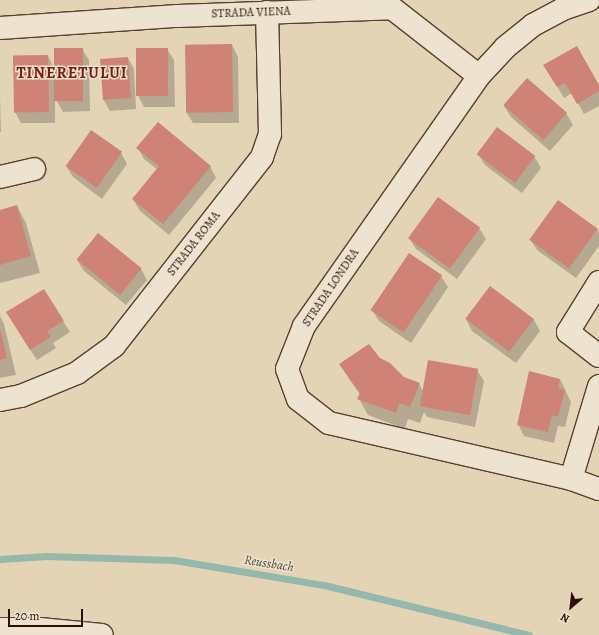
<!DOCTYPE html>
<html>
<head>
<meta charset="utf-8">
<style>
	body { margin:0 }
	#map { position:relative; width:599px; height:635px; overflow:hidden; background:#e3d4b6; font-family:Alegreya,serif }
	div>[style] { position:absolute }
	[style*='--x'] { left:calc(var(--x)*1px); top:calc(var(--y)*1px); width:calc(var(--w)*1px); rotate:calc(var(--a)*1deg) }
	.shadow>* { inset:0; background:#0003 }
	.stream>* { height:7px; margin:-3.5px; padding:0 3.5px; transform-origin:3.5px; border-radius:3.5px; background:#95b8ab }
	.building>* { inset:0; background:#ce8376; transform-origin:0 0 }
	.roads { filter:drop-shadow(1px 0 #5a3f2e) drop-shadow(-1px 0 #5a3f2e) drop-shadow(0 1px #5a3f2e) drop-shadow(0 -1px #5a3f2e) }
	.minor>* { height:22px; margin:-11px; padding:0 11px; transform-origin:11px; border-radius:11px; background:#ede3d0 }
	span { translate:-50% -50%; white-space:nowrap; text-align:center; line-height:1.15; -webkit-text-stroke:3px #ede3d0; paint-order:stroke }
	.street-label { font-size:12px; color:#2c0d00 }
	.water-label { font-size:13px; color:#51493c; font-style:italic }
	.district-label { font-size:16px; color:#7a1f14; font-weight:700; letter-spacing:1px }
	.north { position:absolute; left:551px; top:587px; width:40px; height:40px; -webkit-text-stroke:3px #ede3d0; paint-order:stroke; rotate:208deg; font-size:11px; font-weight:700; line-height:16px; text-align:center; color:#2c0d00 }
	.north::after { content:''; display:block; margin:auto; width:14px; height:18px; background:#2c0d00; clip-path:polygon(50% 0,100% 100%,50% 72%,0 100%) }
	.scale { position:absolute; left:8px; top:609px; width:75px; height:18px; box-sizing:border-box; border:2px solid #2c0d00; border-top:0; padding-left:5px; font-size:12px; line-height:14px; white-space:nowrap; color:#2c0d00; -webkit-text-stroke:3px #ede3d0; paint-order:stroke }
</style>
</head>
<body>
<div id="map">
	<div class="shadow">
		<div style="clip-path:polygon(232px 45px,238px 57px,239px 123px,193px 123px,186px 112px,186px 46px)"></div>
		<div style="clip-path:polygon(82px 49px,89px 60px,90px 111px,63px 112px,55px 98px,55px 123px,21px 123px,15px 112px,14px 57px,48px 56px,55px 70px)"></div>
		<div style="clip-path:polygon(167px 49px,174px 60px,175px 107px,144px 107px,137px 94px)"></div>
		<div style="clip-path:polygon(128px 58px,134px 69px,136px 109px,110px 111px,103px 99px)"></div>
		<div style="clip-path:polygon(545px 65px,599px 87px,599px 106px,584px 114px,572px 93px,564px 98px)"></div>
		<div style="clip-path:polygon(0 97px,1px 132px,0 132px)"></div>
		<div style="clip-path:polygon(504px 106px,566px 113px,573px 125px,550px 151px,511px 117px)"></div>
		<div style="clip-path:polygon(138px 148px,210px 166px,216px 178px,169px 235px,140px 211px,133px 199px,158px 170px,144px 159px)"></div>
		<div style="clip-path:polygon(121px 153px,127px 164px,102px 199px,73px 177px,66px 166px)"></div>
		<div style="clip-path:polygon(478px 154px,534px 156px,541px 168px,522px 193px,485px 165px)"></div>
		<div style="clip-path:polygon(438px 198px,479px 228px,486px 239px,457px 279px,416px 249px,409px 238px)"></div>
		<div style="clip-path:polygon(17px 206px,26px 223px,40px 273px,0 283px,0 211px)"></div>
		<div style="clip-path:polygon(597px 229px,599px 233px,599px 246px,576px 278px,537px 250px,530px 239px)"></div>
		<div style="clip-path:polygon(409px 254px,441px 276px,448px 287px,411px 343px,379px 321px,372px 310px)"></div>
		<div style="clip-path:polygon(77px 260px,141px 269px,147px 280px,126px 305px,84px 271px)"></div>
		<div style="clip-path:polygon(490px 287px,534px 320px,540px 331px,516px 363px,472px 331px,466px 319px)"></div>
		<div style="clip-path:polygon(0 316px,4px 324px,16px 375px,0 378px)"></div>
		<div style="clip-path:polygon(63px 321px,70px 332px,53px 343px,56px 348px,37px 360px,14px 324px)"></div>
		<div style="clip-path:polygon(379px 359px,403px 378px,419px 384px,423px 391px,477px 370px,484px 381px,475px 427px,427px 417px,424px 412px,420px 423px,408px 419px,405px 429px,368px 415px,359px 399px,360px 395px,340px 365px)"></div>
		<div style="clip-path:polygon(560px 379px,571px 402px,565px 427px,558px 426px,554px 443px,524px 436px,518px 424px)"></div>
	</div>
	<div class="stream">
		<div style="--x:0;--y:559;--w:47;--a:-3.7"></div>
		<div style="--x:47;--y:556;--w:127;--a:1.8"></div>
		<div style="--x:174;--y:560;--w:152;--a:9.5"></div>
		<div style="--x:324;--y:585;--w:211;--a:13.7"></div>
	</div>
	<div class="building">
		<div style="left:232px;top:44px;width:68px;height:47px;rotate:89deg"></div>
		<div style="clip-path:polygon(577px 46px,599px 85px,599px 91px,577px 104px,565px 83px,557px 87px,543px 65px)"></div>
		<div style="left:54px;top:48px;width:29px;height:53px"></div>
		<div style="left:136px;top:48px;width:32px;height:48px"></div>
		<div style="left:48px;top:55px;width:57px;height:35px;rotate:89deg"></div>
		<div style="left:128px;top:57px;width:41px;height:28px;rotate:86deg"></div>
		<div style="left:527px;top:78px;width:53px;height:36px;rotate:41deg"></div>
		<div style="clip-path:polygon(158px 122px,211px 166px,163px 224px,132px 199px,159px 166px,136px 148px)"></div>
		<div style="left:497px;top:127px;width:48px;height:34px;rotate:37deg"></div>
		<div style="left:91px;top:130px;width:38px;height:44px;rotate:35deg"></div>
		<div style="left:438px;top:197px;width:52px;height:51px;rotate:36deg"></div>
		<div style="left:558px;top:200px;width:49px;height:49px;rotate:36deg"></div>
		<div style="clip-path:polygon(17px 205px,31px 256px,0 265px,0 210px)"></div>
		<div style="left:98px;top:233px;width:56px;height:34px;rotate:39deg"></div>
		<div style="left:409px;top:253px;width:40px;height:69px;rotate:34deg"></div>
		<div style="left:490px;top:286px;width:55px;height:41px;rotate:37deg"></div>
		<div style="clip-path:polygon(44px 289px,64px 321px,47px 331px,51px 337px,30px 350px,6px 312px)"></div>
		<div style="clip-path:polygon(0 329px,7px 358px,0 360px)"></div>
		<div style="clip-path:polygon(369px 344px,380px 358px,390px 363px,404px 377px,420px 383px,410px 407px,399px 403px,396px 413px,357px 399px,360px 393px,339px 364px)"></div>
		<div style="left:428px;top:360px;width:51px;height:47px;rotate:10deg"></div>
		<div style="clip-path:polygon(529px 371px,560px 379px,558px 388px,565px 390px,558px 417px,552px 415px,548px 432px,517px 425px)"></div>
	</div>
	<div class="roads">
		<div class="minor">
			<div style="--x:589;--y:0;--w:28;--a:161"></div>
			<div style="--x:563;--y:9;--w:34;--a:152"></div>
			<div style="--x:533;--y:25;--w:36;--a:141"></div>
			<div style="--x:505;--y:48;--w:38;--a:133"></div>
			<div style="--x:479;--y:76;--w:305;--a:125"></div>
			<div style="--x:304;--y:326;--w:46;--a:111.6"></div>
			<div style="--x:287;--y:369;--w:32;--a:70"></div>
			<div style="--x:298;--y:399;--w:39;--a:38"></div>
			<div style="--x:329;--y:423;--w:248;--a:13"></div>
			<div style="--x:571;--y:479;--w:30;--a:20"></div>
			<div style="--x:0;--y:28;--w:178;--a:-3.9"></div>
			<div style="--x:178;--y:16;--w:214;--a:-2.1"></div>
			<div style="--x:392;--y:8;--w:110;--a:38"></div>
			<div style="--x:0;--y:177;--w:35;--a:-13"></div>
			<div style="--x:599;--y:282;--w:59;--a:121.8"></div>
			<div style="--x:568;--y:332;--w:39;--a:38"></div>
			<div style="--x:0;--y:400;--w:21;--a:-11"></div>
			<div style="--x:21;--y:396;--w:61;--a:-22.3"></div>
			<div style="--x:77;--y:373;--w:46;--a:-36.1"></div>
			<div style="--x:114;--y:346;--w:240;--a:-51.9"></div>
			<div style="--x:262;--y:157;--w:24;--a:-71"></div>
			<div style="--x:270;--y:134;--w:122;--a:-91.4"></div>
			<div style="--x:571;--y:479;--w:97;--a:-73.2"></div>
			<div style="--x:0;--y:629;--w:40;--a:0"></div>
			<div style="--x:40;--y:629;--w:62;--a:5.5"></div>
		</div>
	</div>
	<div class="street-label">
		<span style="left:251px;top:13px;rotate:-2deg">STRADA VIENA</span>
		<span style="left:194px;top:244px;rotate:-52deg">STRADA ROMA</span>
		<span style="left:331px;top:288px;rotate:-56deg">STRADA LONDRA</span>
	</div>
	<div class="water-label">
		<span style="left:269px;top:564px;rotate:9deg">Reussbach</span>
	</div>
	<div class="district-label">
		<span style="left:72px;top:73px">TINERETULUI</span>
	</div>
	<div class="north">N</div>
	<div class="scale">20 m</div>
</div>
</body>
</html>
